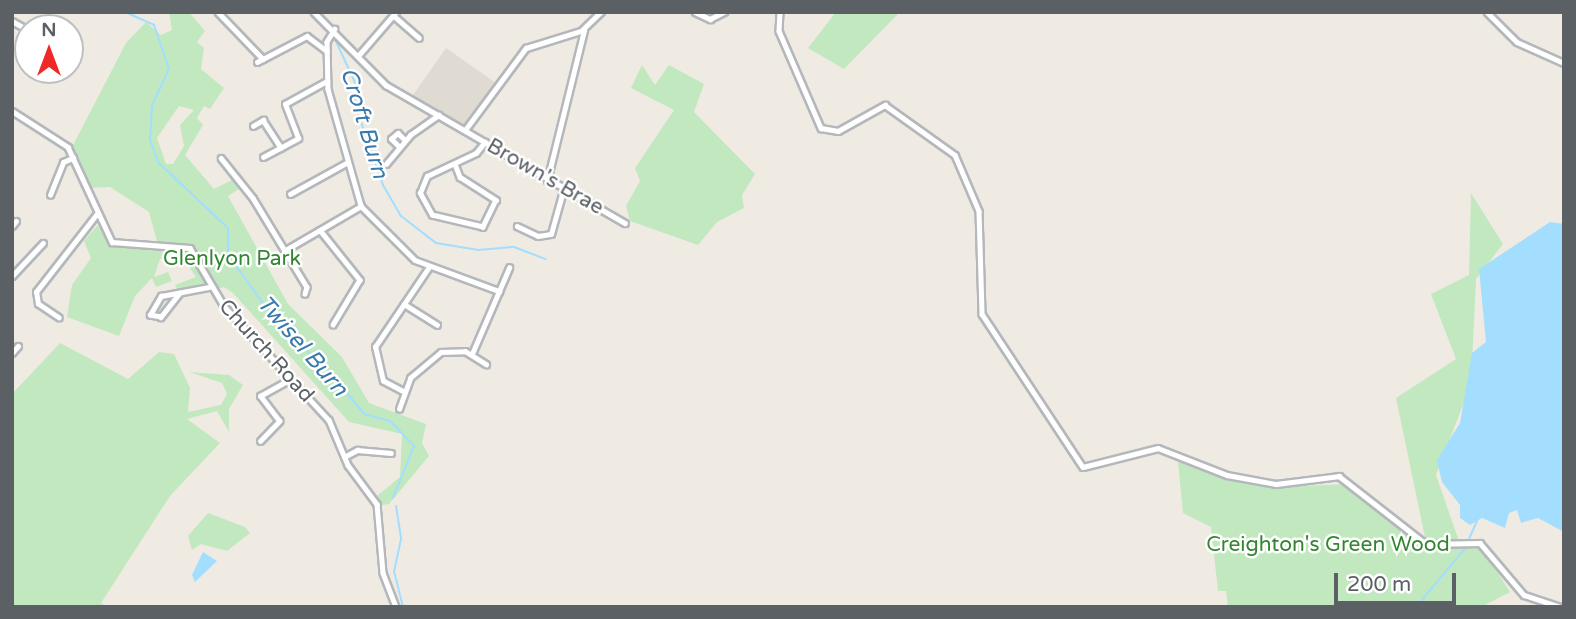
<!DOCTYPE html>
<html>
<head>
<meta charset="utf-8">
<style>
	body { margin:0 }
	#map { position:relative; width:1576px; height:619px; overflow:hidden; background:#efebe3; font-family:"Varela Round",sans-serif }
	div>[style] { position:absolute }
	[style*='--x'] { left:calc(var(--x)*1px); top:calc(var(--y)*1px); width:calc(var(--w)*1px); rotate:calc(var(--a)*1deg) }
	.education>* { inset:0; background:#dfdad2; transform-origin:0 0 }
	.green>* { inset:0; background:#c2e8bf }
	.water>* { inset:0; background:#a3deff }
	.stream>* { height:2px; margin:-1px; padding:0 1px; transform-origin:1px; border-radius:1px; background:#a3deff }
	.roads { filter:drop-shadow(2px 0 #b4b7bb) drop-shadow(-2px 0 #b4b7bb) drop-shadow(0 2px #b4b7bb) drop-shadow(0 -2px #b4b7bb) }
	.minor>* { height:4.5px; margin:-2.25px; padding:0 2.25px; transform-origin:2.25px; border-radius:2.25px; background:#fff }
	span { translate:-50% -50%; white-space:nowrap; text-align:center; line-height:1.15; -webkit-text-stroke:5px #fff; paint-order:stroke }
	.street-label { font-size:21px; color:#5b6065 }
	.park-label { font-size:21px; color:#338631 }
	.water-label { font-size:23px; color:#397aad; font-style:italic }
	.frame { position:absolute; inset:0; border:14px solid #5b6065; pointer-events:none }
	.north { position:absolute; left:14px; top:14px; width:70px; height:70px; box-sizing:border-box; background:#fff; border:2px solid #bdbfc1; border-radius:50%; rotate:0deg; font-size:19px; font-weight:700; line-height:28px; text-align:center; color:#5b6065 }
	.north::after { content:''; display:block; margin:auto; width:24px; height:32px; background:#f12828; clip-path:polygon(50% 0,100% 100%,50% 72%,0 100%) }
	.scale { position:absolute; left:1334px; top:573px; width:122px; height:32px; box-sizing:border-box; border:4px solid #5b6065; border-top:0; padding-left:9px; font-size:21px; line-height:24px; white-space:nowrap; color:#5b6065; -webkit-text-stroke:5px #fff; paint-order:stroke }
</style>
</head>
<body>
<div id="map">
	<div class="education">
		<div style="left:446px;top:48px;width:60px;height:58px;rotate:35deg"></div>
	</div>
	<div class="green">
		<div style="clip-path:polygon(evenodd,169px 12px,189px 12px,205px 31px,197px 42px,204px 48px,201px 69px,224px 88px,210px 109px,204px 106px,197px 118px,203px 125px,185px 155px,214px 189px,234px 179px,242px 187px,228px 196px,288px 304px,342px 357px,369px 403px,426px 424px,422px 443px,429px 456px,389px 504px,382px 505px,377px 496px,400px 477px,402px 434px,349px 422px,233px 293px,224px 287px,213px 290px,190px 244px,158px 245px,149px 212px,110px 187px,88px 188px,71px 149px,126px 43px,146px 22px,161px 35px,172px 30px,169px 12px,179px 106px,194px 110px,180px 125px,184px 146px,173px 164px,166px 164px,157px 138px,179px 106px)"></div>
		<div style="clip-path:polygon(836px 12px,900px 12px,844px 69px,808px 48px)"></div>
		<div style="clip-path:polygon(642px 65px,655px 85px,669px 65px,704px 84px,694px 112px,755px 174px,742px 195px,744px 208px,717px 222px,698px 245px,630px 221px,626px 206px,640px 181px,635px 168px,674px 110px,631px 88px)"></div>
		<div style="clip-path:polygon(1471px 193px,1503px 244px,1476px 279px,1471px 384px,1436px 475px,1460px 544px,1482px 548px,1510px 592px,1481px 607px,1228px 607px,1226px 591px,1218px 591px,1211px 527px,1183px 513px,1178px 462px,1279px 487px,1350px 484px,1427px 547px,1396px 398px,1456px 359px,1431px 294px,1469px 275px)"></div>
		<div style="clip-path:polygon(98px 225px,111px 245px,188px 248px,207px 284px,178px 290px,175px 285px,196px 277px,180px 254px,160px 259px,154px 277px,168px 272px,172px 281px,156px 287px,152px 278px,135px 296px,119px 336px,67px 317px,72px 285px,91px 258px,84px 241px)"></div>
		<div style="clip-path:polygon(60px 343px,128px 379px,159px 352px,174px 354px,190px 388px,188px 412px,221px 405px,227px 394px,222px 383px,189px 372px,229px 375px,243px 385px,229px 409px,229px 432px,217px 411px,187px 419px,220px 443px,170px 496px,101px 603px,107px 607px,12px 607px,12px 394px)"></div>
		<div style="clip-path:polygon(208px 513px,245px 527px,250px 533px,227px 551px,201px 544px,192px 550px,188px 536px)"></div>
	</div>
	<div class="water">
		<div style="clip-path:polygon(1550px 222px,1564px 224px,1564px 532px,1538px 518px,1521px 523px,1517px 510px,1509px 513px,1505px 528px,1482px 518px,1470px 525px,1460px 518px,1460px 505px,1442px 482px,1437px 460px,1460px 423px,1472px 353px,1486px 342px,1479px 269px)"></div>
		<div style="clip-path:polygon(203px 552px,217px 561px,195px 582px,192px 575px)"></div>
	</div>
	<div class="stream">
		<div style="--x:125;--y:12;--w:32;--a:24"></div>
		<div style="--x:154;--y:25;--w:46;--a:71.2"></div>
		<div style="--x:169;--y:69;--w:40;--a:115"></div>
		<div style="--x:152;--y:105;--w:35;--a:93"></div>
		<div style="--x:150;--y:140;--w:25;--a:69"></div>
		<div style="--x:159;--y:163;--w:95;--a:43.3"></div>
		<div style="--x:228;--y:228;--w:27;--a:90"></div>
		<div style="--x:228;--y:255;--w:92;--a:54.2"></div>
		<div style="--x:282;--y:330;--w:56;--a:39.9"></div>
		<div style="--x:325;--y:366;--w:62;--a:50.9"></div>
		<div style="--x:364;--y:414;--w:27;--a:15"></div>
		<div style="--x:390;--y:421;--w:35;--a:46"></div>
		<div style="--x:414;--y:446;--w:56;--a:112"></div>
		<div style="--x:334;--y:37;--w:60;--a:65.2"></div>
		<div style="--x:359;--y:91;--w:12;--a:114"></div>
		<div style="--x:354;--y:102;--w:88;--a:70.7"></div>
		<div style="--x:383;--y:185;--w:36;--a:60"></div>
		<div style="--x:401;--y:216;--w:44;--a:37.6"></div>
		<div style="--x:436;--y:243;--w:43;--a:9.5"></div>
		<div style="--x:478;--y:250;--w:36;--a:-5"></div>
		<div style="--x:514;--y:247;--w:34;--a:21"></div>
		<div style="--x:396;--y:506;--w:33;--a:81"></div>
		<div style="--x:401;--y:539;--w:33;--a:102"></div>
		<div style="--x:394;--y:571;--w:37;--a:76"></div>
		<div style="--x:1469;--y:539;--w:20;--a:-66"></div>
		<div style="--x:1416;--y:607;--w:80;--a:-50.1"></div>
	</div>
	<div class="roads">
		<div class="minor">
			<div style="--x:218;--y:12;--w:65;--a:46.2"></div>
			<div style="--x:314;--y:12;--w:103;--a:45.4"></div>
			<div style="--x:386;--y:85;--w:276;--a:30"></div>
			<div style="--x:695;--y:12;--w:17;--a:25"></div>
			<div style="--x:710;--y:19;--w:16;--a:-27"></div>
			<div style="--x:780;--y:12;--w:19;--a:93"></div>
			<div style="--x:779;--y:31;--w:106;--a:66.6"></div>
			<div style="--x:821;--y:128;--w:17;--a:10"></div>
			<div style="--x:838;--y:131;--w:54;--a:-29"></div>
			<div style="--x:885;--y:105;--w:86;--a:35.5"></div>
			<div style="--x:955;--y:155;--w:61;--a:66.8"></div>
			<div style="--x:979;--y:211;--w:103;--a:88.3"></div>
			<div style="--x:982;--y:314;--w:183;--a:56.6"></div>
			<div style="--x:1083;--y:467;--w:77;--a:-14.2"></div>
			<div style="--x:1158;--y:448;--w:74;--a:21.4"></div>
			<div style="--x:1227;--y:475;--w:50;--a:10.4"></div>
			<div style="--x:1276;--y:484;--w:64;--a:-7.2"></div>
			<div style="--x:1339;--y:476;--w:110;--a:38"></div>
			<div style="--x:1426;--y:544;--w:54;--a:-1.1"></div>
			<div style="--x:1480;--y:543;--w:68;--a:49.8"></div>
			<div style="--x:1524;--y:595;--w:40;--a:18"></div>
			<div style="--x:1487;--y:12;--w:42;--a:45"></div>
			<div style="--x:1517;--y:42;--w:51;--a:24.1"></div>
			<div style="--x:394;--y:16;--w:33;--a:41"></div>
			<div style="--x:12;--y:21;--w:18;--a:29"></div>
			<div style="--x:335;--y:29;--w:15;--a:122"></div>
			<div style="--x:327;--y:42;--w:47;--a:88.8"></div>
			<div style="--x:328;--y:89;--w:122;--a:74.2"></div>
			<div style="--x:361;--y:206;--w:76;--a:45"></div>
			<div style="--x:415;--y:260;--w:90;--a:20.3"></div>
			<div style="--x:358;--y:56;--w:58;--a:-49.2"></div>
			<div style="--x:257;--y:62;--w:56;--a:-27.5"></div>
			<div style="--x:307;--y:36;--w:25;--a:37"></div>
			<div style="--x:12;--y:111;--w:67;--a:32.7"></div>
			<div style="--x:68;--y:147;--w:105;--a:65.1"></div>
			<div style="--x:112;--y:242;--w:78;--a:4.4"></div>
			<div style="--x:190;--y:248;--w:67;--a:59.6"></div>
			<div style="--x:224;--y:306;--w:155;--a:47.4"></div>
			<div style="--x:329;--y:420;--w:49;--a:67.1"></div>
			<div style="--x:348;--y:465;--w:49;--a:53.4"></div>
			<div style="--x:377;--y:504;--w:69;--a:85"></div>
			<div style="--x:383;--y:573;--w:36;--a:69"></div>
			<div style="--x:253;--y:126;--w:12;--a:-31"></div>
			<div style="--x:263;--y:120;--w:33;--a:57"></div>
			<div style="--x:465;--y:130;--w:102;--a:-53.4"></div>
			<div style="--x:526;--y:48;--w:58;--a:-17.2"></div>
			<div style="--x:581;--y:31;--w:28;--a:-44"></div>
			<div style="--x:399;--y:147;--w:11;--a:-135"></div>
			<div style="--x:391;--y:139;--w:9;--a:-41"></div>
			<div style="--x:398;--y:133;--w:10;--a:45"></div>
			<div style="--x:263;--y:157;--w:40;--a:-28"></div>
			<div style="--x:298;--y:138;--w:36;--a:-111"></div>
			<div style="--x:285;--y:104;--w:48;--a:-28.7"></div>
			<div style="--x:221;--y:158;--w:51;--a:51.3"></div>
			<div style="--x:253;--y:198;--w:104;--a:58.8"></div>
			<div style="--x:307;--y:287;--w:7;--a:106"></div>
			<div style="--x:386;--y:164;--w:38;--a:-50"></div>
			<div style="--x:410;--y:135;--w:35;--a:-35"></div>
			<div style="--x:455;--y:164;--w:14;--a:69"></div>
			<div style="--x:460;--y:177;--w:43;--a:32.6"></div>
			<div style="--x:496;--y:200;--w:30;--a:116"></div>
			<div style="--x:483;--y:227;--w:52;--a:-166.8"></div>
			<div style="--x:432;--y:215;--w:25;--a:-119"></div>
			<div style="--x:420;--y:193;--w:18;--a:-68"></div>
			<div style="--x:427;--y:176;--w:54;--a:-25.1"></div>
			<div style="--x:476;--y:153;--w:14;--a:-51"></div>
			<div style="--x:547;--y:181;--w:155;--a:-76.2"></div>
			<div style="--x:290;--y:194;--w:66;--a:-28.9"></div>
			<div style="--x:50;--y:195;--w:35;--a:-68"></div>
			<div style="--x:63;--y:162;--w:11;--a:-22"></div>
			<div style="--x:12;--y:226;--w:6;--a:-51"></div>
			<div style="--x:517;--y:226;--w:23;--a:25"></div>
			<div style="--x:538;--y:236;--w:13;--a:-9"></div>
			<div style="--x:551;--y:234;--w:45;--a:-74.4"></div>
			<div style="--x:320;--y:230;--w:64;--a:51.3"></div>
			<div style="--x:360;--y:280;--w:52;--a:121"></div>
			<div style="--x:284;--y:251;--w:89;--a:-30.3"></div>
			<div style="--x:12;--y:276;--w:45;--a:-46.8"></div>
			<div style="--x:180;--y:293;--w:31;--a:128"></div>
			<div style="--x:161;--y:317;--w:11;--a:-170"></div>
			<div style="--x:150;--y:315;--w:22;--a:-60"></div>
			<div style="--x:161;--y:296;--w:49;--a:-10.6"></div>
			<div style="--x:404;--y:304;--w:39;--a:32"></div>
			<div style="--x:59;--y:318;--w:25;--a:-146"></div>
			<div style="--x:38;--y:304;--w:12;--a:-99"></div>
			<div style="--x:36;--y:292;--w:98;--a:-52.1"></div>
			<div style="--x:12;--y:353;--w:9;--a:-49"></div>
			<div style="--x:472;--y:354;--w:94;--a:-66.7"></div>
			<div style="--x:402;--y:391;--w:21;--a:-152"></div>
			<div style="--x:383;--y:381;--w:35;--a:-103"></div>
			<div style="--x:375;--y:347;--w:97;--a:-56"></div>
			<div style="--x:399;--y:409;--w:33;--a:-70"></div>
			<div style="--x:410;--y:378;--w:40;--a:-40"></div>
			<div style="--x:441;--y:352;--w:24;--a:-2"></div>
			<div style="--x:465;--y:351;--w:25;--a:32"></div>
			<div style="--x:260;--y:441;--w:28;--a:-46"></div>
			<div style="--x:279;--y:421;--w:31;--a:-127"></div>
			<div style="--x:260;--y:396;--w:33;--a:-29"></div>
			<div style="--x:344;--y:457;--w:15;--a:-28"></div>
			<div style="--x:357;--y:450;--w:34;--a:5"></div>
		</div>
	</div>
	<div class="street-label">
		<span style="left:545px;top:177px;rotate:30deg">Brown's Brae</span>
		<span style="left:266px;top:351px;rotate:48deg">Church Road</span>
	</div>
	<div class="park-label">
		<span style="left:232px;top:259px">Glenlyon Park</span>
		<span style="left:1328px;top:545px">Creighton's Green Wood</span>
	</div>
	<div class="water-label">
		<span style="left:364px;top:123px;rotate:73deg">Croft Burn</span>
		<span style="left:302px;top:346px;rotate:49deg">Twisel Burn</span>
	</div>
	<div class="frame"></div>
	<div class="north">N</div>
	<div class="scale">200 m</div>
</div>
</body>
</html>
